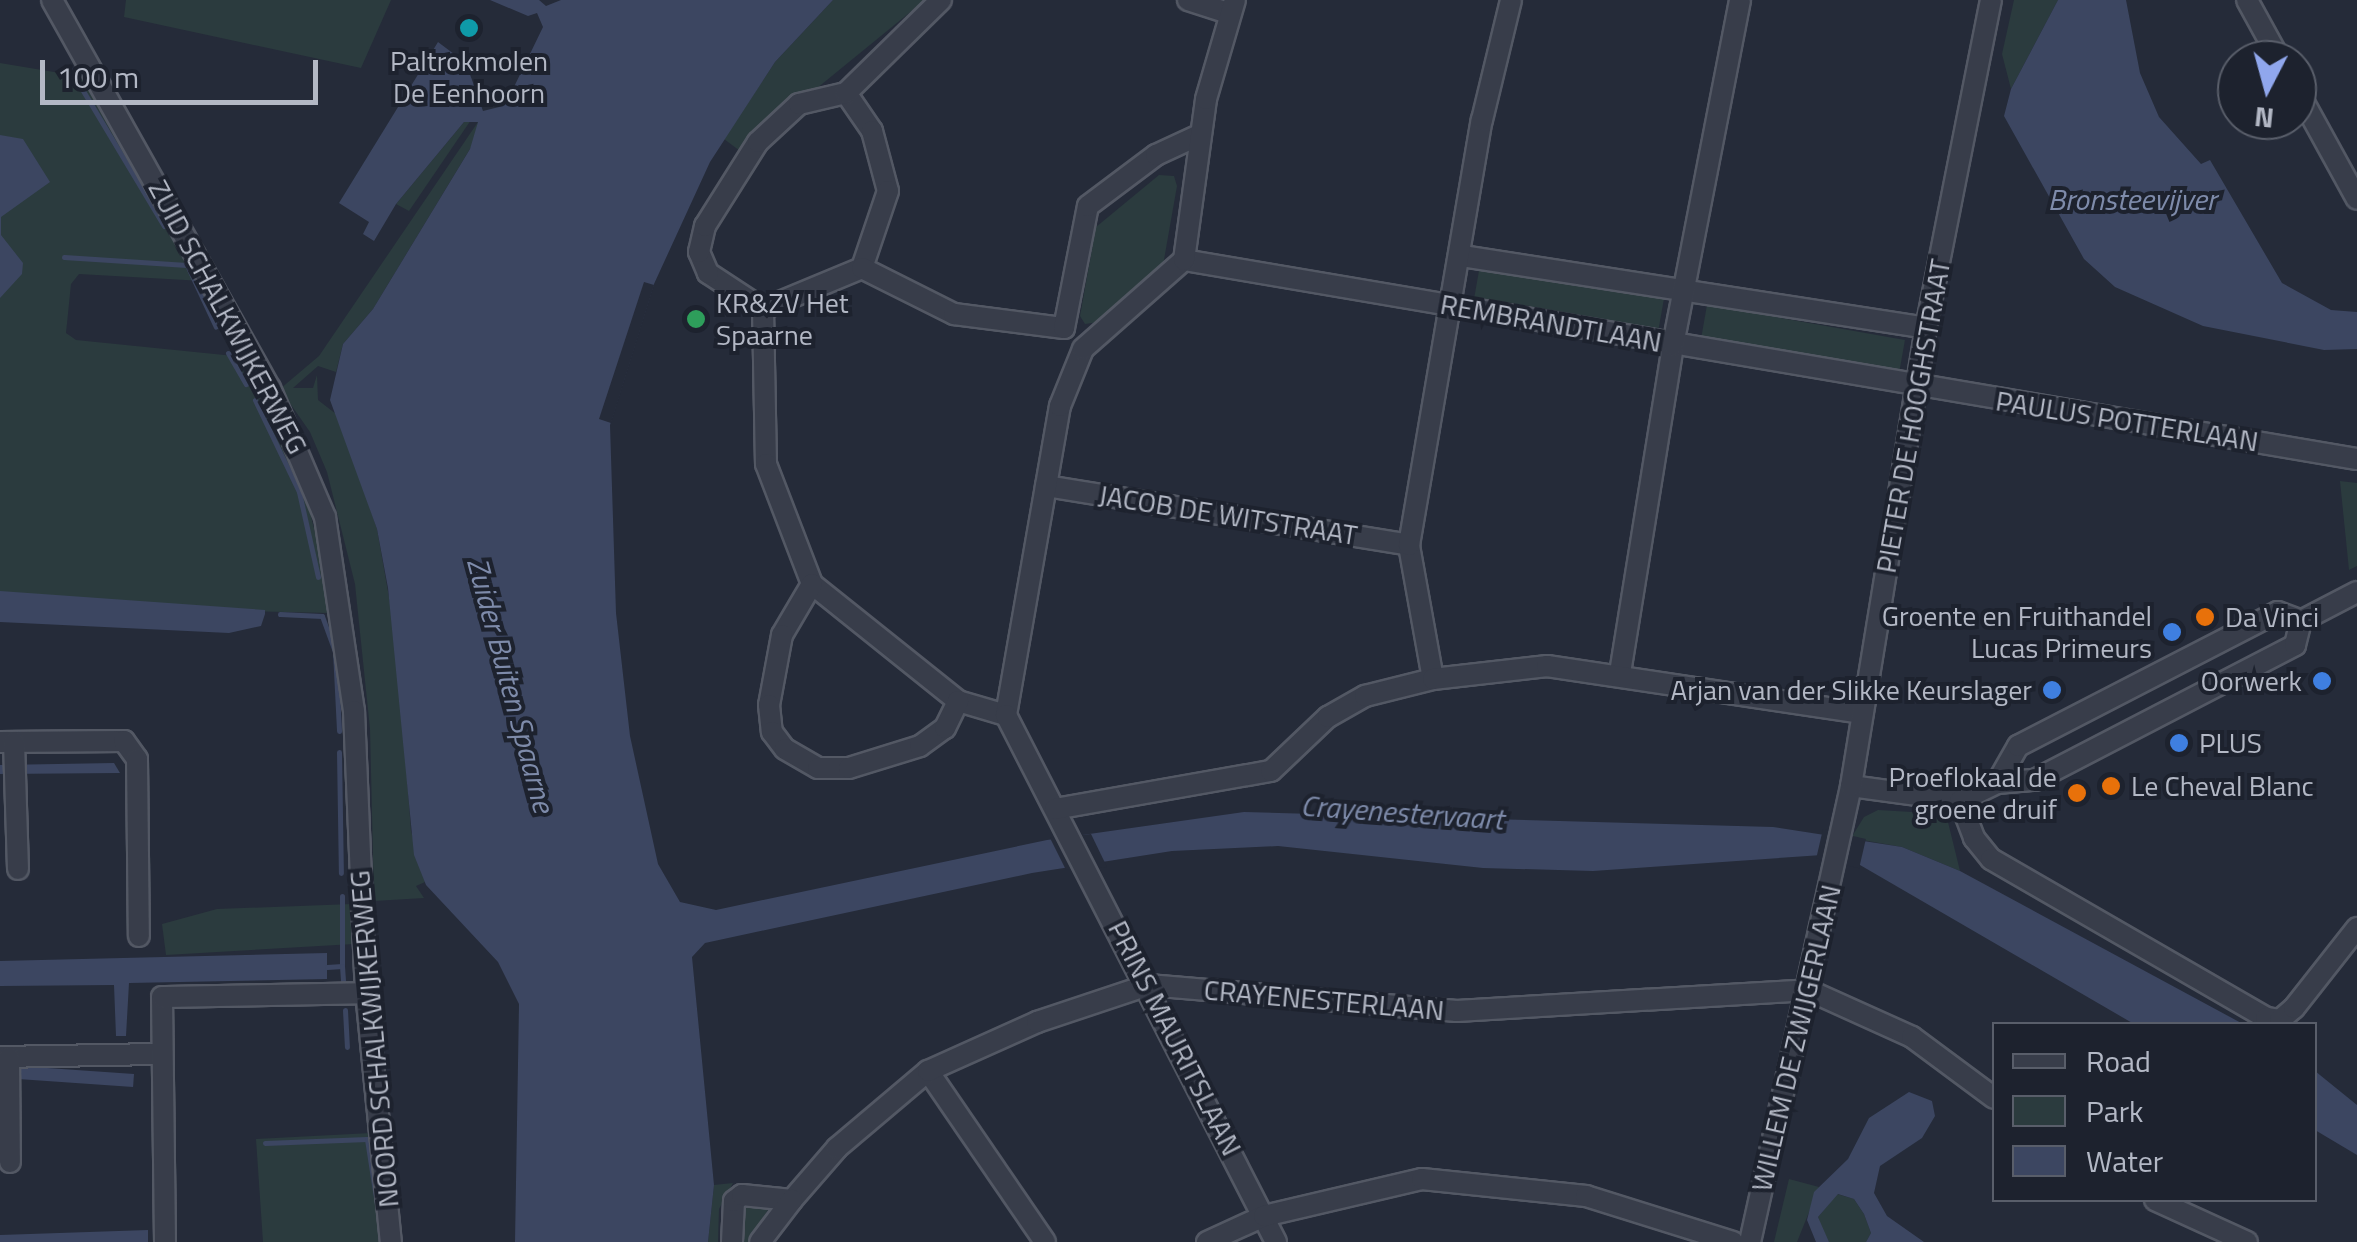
<!DOCTYPE html>
<html>
<head>
<meta charset="utf-8">
<style>
	body { margin:0 }
	#map { position:relative; width:2357px; height:1242px; overflow:hidden; background:#252b39; font-family:"Titillium Web",sans-serif }
	div>[style] { position:absolute }
	[style*='--x'] { left:calc(var(--x)*1px); top:calc(var(--y)*1px); width:calc(var(--w)*1px); rotate:calc(var(--a)*1deg) }
	.green>* { inset:0; background:#2b3b3e; transform-origin:0 0 }
	.water>* { inset:0; background:#3c4661; transform-origin:0 0 }
	.pier>* { inset:0; background:#252b39; transform-origin:0 0 }
	.stream>* { height:5px; margin:-2.5px; padding:0 2.5px; transform-origin:2.5px; border-radius:2.5px; background:#3c4661 }
	.roads { filter:drop-shadow(2px 0 #535864) drop-shadow(-2px 0 #535864) drop-shadow(0 2px #535864) drop-shadow(0 -2px #535864) }
	.minor>* { height:20px; margin:-10px; padding:0 10px; transform-origin:10px; border-radius:10px; background:#383d4a }
	.dots>* { width:28px; height:28px; translate:-50% -50%; box-sizing:border-box; border:5px solid #1d222e; border-radius:50% }
	span { translate:-50% -50%; white-space:nowrap; text-align:center; line-height:1.15; -webkit-text-stroke:8px #1d222e; paint-order:stroke }
	.poi-label { font-size:28px; color:#b3b8c5 }
	.left { translate:0 -50%; text-align:left }
	.right { translate:-100% -50%; text-align:right }
	.street-label { font-size:28px; color:#b3b8c5 }
	.water-label { font-size:30px; color:#7e8baa; font-style:italic }
	.legend { position:absolute; left:1992px; top:1022px; width:325px; height:180px; box-sizing:border-box; background:#1d222e; border:2px solid #595e6a; margin:0; padding:12px 18px; list-style:none; font-size:30px; color:#b3b8c5 }
	.legend li { display:flex; align-items:center; gap:20px; height:50px }
	.legend b { width:50px; border:2px solid #595e6a }
	.north { position:absolute; left:2217px; top:40px; width:100px; height:100px; box-sizing:border-box; background:#1d222e; border:2px solid #595e6a; border-radius:50%; rotate:186deg; font-size:28px; font-weight:700; line-height:40px; text-align:center; color:#b3b8c5 }
	.north::after { content:''; display:block; margin:auto; width:35px; height:45px; background:#90a7ed; clip-path:polygon(50% 0,100% 100%,50% 72%,0 100%) }
	.scale { position:absolute; left:40px; top:60px; width:278px; height:45px; box-sizing:border-box; border:5px solid #b3b8c5; border-top:0; padding-left:12px; font-size:30px; line-height:35px; white-space:nowrap; color:#b3b8c5; -webkit-text-stroke:8px #1d222e; paint-order:stroke }
</style>
</head>
<body>
<div id="map">
	<div class="green">
		<div style="clip-path:polygon(126px 0,391px 0,361px 68px,124px 17px)"></div>
		<div style="clip-path:polygon(833px 0,925px 0,740px 151px,724px 139px,775px 62px)"></div>
		<div style="clip-path:polygon(2014px 0,2058px 0,2011px 89px,2002px 54px)"></div>
		<div style="clip-path:polygon(0 63px,84px 77px,203px 281px,79px 274px,71px 284px,66px 333px,76px 340px,244px 357px,299px 469px,328px 584px,328px 613px,160px 609px,0 592px)"></div>
		<div style="clip-path:polygon(473px 117px,409px 211px,396px 204px,464px 122px)"></div>
		<div style="clip-path:polygon(478px 122px,476px 139px,373px 309px,343px 344px,336px 372px,318px 366px,293px 388px,313px 388px,317px 375px,318px 400px,336px 414px,345px 434px,377px 529px,397px 643px,411px 831px,425px 882px,416px 886px,424px 898px,374px 901px,370px 729px,355px 584px,327px 472px,310px 432px,280px 389px,319px 356px)"></div>
		<div style="clip-path:polygon(1159px 175px,1174px 176px,1177px 186px,1162px 271px,1099px 322px,1085px 324px,1080px 316px,1096px 227px)"></div>
		<div style="left:1480px;top:265px;width:187px;height:34px;rotate:10deg"></div>
		<div style="left:1707px;top:305px;width:201px;height:32px;rotate:10deg"></div>
		<div style="clip-path:polygon(2340px 481px,2357px 483px,2357px 566px,2349px 570px)"></div>
		<div style="clip-path:polygon(1878px 810px,1946px 814px,1960px 871px,1902px 847px,1851px 838px,1864px 817px)"></div>
		<div style="clip-path:polygon(352px 904px,354px 944px,166px 955px,162px 924px,217px 909px)"></div>
		<div style="clip-path:polygon(371px 1133px,389px 1242px,263px 1242px,256px 1139px)"></div>
		<div style="clip-path:polygon(1789px 1179px,1819px 1187px,1797px 1242px,1774px 1242px)"></div>
		<div style="clip-path:polygon(733px 1183px,719px 1209px,718px 1242px,708px 1242px,714px 1185px)"></div>
		<div style="clip-path:polygon(1837px 1194px,1854px 1199px,1864px 1214px,1871px 1233px,1866px 1242px,1829px 1242px,1824px 1235px,1818px 1217px)"></div>
		<div style="clip-path:polygon(742px 1201px,771px 1205px,748px 1242px,739px 1242px)"></div>
	</div>
	<div class="water">
		<div style="clip-path:polygon(490px 0,539px 0,546px 6px,561px 0,833px 0,775px 62px,710px 162px,654px 284px,610px 425px,616px 613px,630px 736px,658px 864px,680px 902px,716px 910px,1047px 840px,1244px 812px,1773px 827px,1902px 847px,1960px 871px,2243px 1024px,2134px 1024px,1860px 865px,1822px 855px,1593px 871px,1483px 868px,1278px 846px,1172px 851px,1032px 873px,705px 943px,692px 957px,714px 1185px,708px 1242px,515px 1242px,519px 1004px,498px 962px,426px 885px,414px 855px,388px 588px,377px 529px,330px 400px,343px 344px,373px 309px,470px 149px,478px 122px,464px 122px,396px 204px,374px 241px,363px 234px,369px 222px,339px 203px,438px 42px,466px 63px,483px 111px,499px 107px,512px 91px,543px 27px,537px 13px,528px 16px)"></div>
		<div style="clip-path:polygon(2058px 0,2126px 0,2140px 73px,2159px 117px,2201px 164px,2210px 160px,2282px 283px,2331px 310px,2357px 312px,2357px 349px,2324px 350px,2203px 326px,2115px 287px,2084px 259px,2004px 116px,2011px 89px)"></div>
		<div style="clip-path:polygon(0 135px,23px 139px,50px 182px,1px 217px,1px 235px,23px 263px,22px 274px,0 298px)"></div>
		<div style="clip-path:polygon(0 591px,265px 610px,265px 614px,261px 626px,229px 633px,0 622px)"></div>
		<div style="clip-path:polygon(114px 763px,120px 773px,0 774px,0 765px)"></div>
		<div style="clip-path:polygon(327px 953px,327px 979px,129px 983px,126px 1036px,116px 1036px,114px 985px,0 986px,0 961px)"></div>
		<div style="clip-path:polygon(2315px 1071px,2357px 1105px,2357px 1155px,2315px 1130px)"></div>
		<div style="left:134px;top:1074px;width:13px;height:134px;rotate:94deg"></div>
		<div style="clip-path:polygon(1909px 1092px,1932px 1101px,1935px 1116px,1922px 1138px,1880px 1166px,1874px 1193px,1887px 1216px,1924px 1242px,1866px 1242px,1871px 1233px,1864px 1214px,1854px 1199px,1838px 1194px,1818px 1217px,1829px 1242px,1816px 1242px,1807px 1220px,1814px 1192px,1848px 1159px,1869px 1118px)"></div>
		<div style="clip-path:polygon(148px 1230px,148px 1242px,0 1242px,0 1235px)"></div>
	</div>
	<div class="pier">
		<div style="clip-path:polygon(644px 282px,654px 285px,611px 423px,599px 419px)"></div>
		<div style="left:1823px;top:829px;width:44px;height:30px;rotate:13deg"></div>
		<div style="clip-path:polygon(1091px 834px,1107px 867px,1066px 870px,1050px 838px)"></div>
	</div>
	<div class="stream">
		<div style="--x:70;--y:69;--w:183;--a:59.1"></div>
		<div style="--x:64;--y:257;--w:123;--a:3.7"></div>
		<div style="--x:187;--y:265;--w:68;--a:64.9"></div>
		<div style="--x:228;--y:353;--w:36;--a:60"></div>
		<div style="--x:255;--y:400;--w:102;--a:64.4"></div>
		<div style="--x:299;--y:492;--w:87;--a:77.4"></div>
		<div style="--x:280;--y:614;--w:42;--a:2.7"></div>
		<div style="--x:322;--y:616;--w:37;--a:70"></div>
		<div style="--x:335;--y:651;--w:80;--a:87.1"></div>
		<div style="--x:339;--y:752;--w:121;--a:89.1"></div>
		<div style="--x:342;--y:966;--w:70;--a:-90"></div>
		<div style="--x:327;--y:967;--w:15;--a:-4"></div>
		<div style="--x:342;--y:966;--w:16;--a:86"></div>
		<div style="--x:345;--y:1010;--w:37;--a:87"></div>
		<div style="--x:265;--y:1143;--w:102;--a:-2.2"></div>
		<div style="--x:367;--y:1139;--w:66;--a:81.3"></div>
	</div>
	<div class="roads">
		<div class="minor">
			<div style="--x:52;--y:0;--w:445;--a:60.7"></div>
			<div style="--x:270;--y:388;--w:140;--a:66.9"></div>
			<div style="--x:325;--y:517;--w:196;--a:81.5"></div>
			<div style="--x:354;--y:711;--w:282;--a:87.6"></div>
			<div style="--x:366;--y:993;--w:250;--a:84.3"></div>
			<div style="--x:1188;--y:0;--w:42;--a:18"></div>
			<div style="--x:2247;--y:0;--w:68;--a:61.2"></div>
			<div style="--x:2297;--y:90;--w:124;--a:61.2"></div>
			<div style="--x:846;--y:93;--w:46;--a:55.6"></div>
			<div style="--x:872;--y:131;--w:62;--a:75.1"></div>
			<div style="--x:888;--y:191;--w:81;--a:108.7"></div>
			<div style="--x:862;--y:268;--w:107;--a:157.5"></div>
			<div style="--x:763;--y:309;--w:66;--a:-146.8"></div>
			<div style="--x:708;--y:273;--w:23;--a:-113"></div>
			<div style="--x:699;--y:252;--w:27;--a:-77"></div>
			<div style="--x:705;--y:226;--w:99;--a:-57.8"></div>
			<div style="--x:758;--y:142;--w:56;--a:-42.8"></div>
			<div style="--x:799;--y:104;--w:48;--a:-13.2"></div>
			<div style="--x:846;--y:93;--w:133;--a:-44.4"></div>
			<div style="--x:1462;--y:256;--w:470;--a:8.8"></div>
			<div style="--x:1184;--y:260;--w:1190;--a:9.63"></div>
			<div style="--x:862;--y:268;--w:103;--a:26.6"></div>
			<div style="--x:954;--y:314;--w:111;--a:7.3"></div>
			<div style="--x:763;--y:309;--w:155;--a:88.9"></div>
			<div style="--x:766;--y:464;--w:129;--a:69"></div>
			<div style="--x:812;--y:584;--w:187;--a:38.7"></div>
			<div style="--x:958;--y:701;--w:50;--a:16.3"></div>
			<div style="--x:1064;--y:328;--w:124;--a:-78.9"></div>
			<div style="--x:1088;--y:206;--w:85;--a:-36.9"></div>
			<div style="--x:1156;--y:155;--w:47;--a:-24.9"></div>
			<div style="--x:1046;--y:486;--w:368;--a:9.2"></div>
			<div style="--x:812;--y:584;--w:59;--a:120.5"></div>
			<div style="--x:782;--y:635;--w:71;--a:100.5"></div>
			<div style="--x:769;--y:705;--w:27;--a:84"></div>
			<div style="--x:772;--y:732;--w:21;--a:53"></div>
			<div style="--x:785;--y:749;--w:38;--a:30"></div>
			<div style="--x:818;--y:768;--w:31;--a:0"></div>
			<div style="--x:849;--y:768;--w:74;--a:-17.2"></div>
			<div style="--x:920;--y:746;--w:31;--a:-36"></div>
			<div style="--x:945;--y:728;--w:30;--a:-64"></div>
			<div style="--x:1620;--y:673;--w:332;--a:-80.8"></div>
			<div style="--x:1673;--y:345;--w:351;--a:-79"></div>
			<div style="--x:1433;--y:679;--w:136;--a:-100.2"></div>
			<div style="--x:1409;--y:545;--w:431;--a:-80.3"></div>
			<div style="--x:1482;--y:120;--w:123;--a:-76.4"></div>
			<div style="--x:1006;--y:715;--w:314;--a:-80.1"></div>
			<div style="--x:1060;--y:406;--w:61;--a:-68"></div>
			<div style="--x:1083;--y:349;--w:135;--a:-41.4"></div>
			<div style="--x:1184;--y:260;--w:162;--a:-82.2"></div>
			<div style="--x:1206;--y:99;--w:103;--a:-73.7"></div>
			<div style="--x:1006;--y:715;--w:592;--a:62.87"></div>
			<div style="--x:0;--y:742;--w:124;--a:-0.5"></div>
			<div style="--x:124;--y:741;--w:22;--a:54"></div>
			<div style="--x:137;--y:759;--w:177;--a:89.4"></div>
			<div style="--x:14;--y:742;--w:127;--a:88.2"></div>
			<div style="--x:1997;--y:783;--w:43;--a:-60.4"></div>
			<div style="--x:2018;--y:746;--w:292;--a:-27.3"></div>
			<div style="--x:2278;--y:612;--w:25;--a:21"></div>
			<div style="--x:2301;--y:621;--w:63;--a:-27.4"></div>
			<div style="--x:1851;--y:786;--w:110;--a:7.8"></div>
			<div style="--x:1960;--y:801;--w:40;--a:69"></div>
			<div style="--x:1974;--y:838;--w:27;--a:51"></div>
			<div style="--x:1991;--y:859;--w:318;--a:30"></div>
			<div style="--x:2266;--y:1018;--w:14;--a:8"></div>
			<div style="--x:2280;--y:1020;--w:18;--a:-41"></div>
			<div style="--x:2294;--y:1008;--w:102;--a:-51.8"></div>
			<div style="--x:1960;--y:801;--w:41;--a:-25.9"></div>
			<div style="--x:1997;--y:783;--w:38;--a:-5"></div>
			<div style="--x:2035;--y:780;--w:293;--a:-27.4"></div>
			<div style="--x:2295;--y:645;--w:25;--a:-76"></div>
			<div style="--x:1055;--y:809;--w:219;--a:-10"></div>
			<div style="--x:1271;--y:771;--w:79;--a:-43.5"></div>
			<div style="--x:1328;--y:717;--w:43;--a:-29.6"></div>
			<div style="--x:1365;--y:696;--w:70;--a:-14"></div>
			<div style="--x:1433;--y:679;--w:115;--a:-6.5"></div>
			<div style="--x:1547;--y:666;--w:319;--a:8.5"></div>
			<div style="--x:0;--y:1057;--w:162;--a:-1.1"></div>
			<div style="--x:9;--y:1057;--w:105;--a:89.5"></div>
			<div style="--x:928;--y:1071;--w:207;--a:55.6"></div>
			<div style="--x:2155;--y:1200;--w:101;--a:24.5"></div>
			<div style="--x:165;--y:1242;--w:245;--a:-90.7"></div>
			<div style="--x:162;--y:997;--w:204;--a:-1.1"></div>
			<div style="--x:732;--y:1242;--w:41;--a:-87.2"></div>
			<div style="--x:734;--y:1201;--w:10;--a:-37"></div>
			<div style="--x:742;--y:1195;--w:50;--a:5.7"></div>
			<div style="--x:792;--y:1200;--w:69;--a:-49.1"></div>
			<div style="--x:837;--y:1148;--w:119;--a:-40.2"></div>
			<div style="--x:928;--y:1071;--w:120;--a:-24.2"></div>
			<div style="--x:1037;--y:1022;--w:117;--a:-18.4"></div>
			<div style="--x:1148;--y:985;--w:310;--a:4.8"></div>
			<div style="--x:1457;--y:1011;--w:352;--a:-3.4"></div>
			<div style="--x:1808;--y:990;--w:114;--a:24.3"></div>
			<div style="--x:1912;--y:1037;--w:102;--a:36.6"></div>
			<div style="--x:760;--y:1242;--w:53;--a:-52.7"></div>
			<div style="--x:1207;--y:1242;--w:63;--a:-24.5"></div>
			<div style="--x:1264;--y:1216;--w:162;--a:-13.2"></div>
			<div style="--x:1422;--y:1179;--w:165;--a:5.9"></div>
			<div style="--x:1586;--y:1196;--w:154;--a:17.4"></div>
			<div style="--x:1750;--y:1242;--w:467;--a:-77.5"></div>
			<div style="--x:1851;--y:786;--w:464;--a:-80.7"></div>
			<div style="--x:1926;--y:328;--w:334;--a:-78.8"></div>
		</div>
	</div>
	<div class="dots">
		<div style="left:469px;top:28px;background:#0f9aa8"></div>
		<div style="left:696px;top:319px;background:#2e9e5b"></div>
		<div style="left:2205px;top:617px;background:#e8710a"></div>
		<div style="left:2172px;top:632px;background:#3f7fe0"></div>
		<div style="left:2322px;top:681px;background:#3f7fe0"></div>
		<div style="left:2052px;top:690px;background:#3f7fe0"></div>
		<div style="left:2179px;top:743px;background:#3f7fe0"></div>
		<div style="left:2111px;top:786px;background:#e8710a"></div>
		<div style="left:2077px;top:793px;background:#e8710a"></div>
	</div>
	<div class="poi-label">
		<span style="left:469px;top:77px">Paltrokmolen<br>De Eenhoorn</span>
		<span class="left" style="left:716px;top:319px">KR&amp;ZV Het<br>Spaarne</span>
		<span class="right" style="left:2152px;top:632px">Groente en Fruithandel<br>Lucas Primeurs</span>
		<span class="left" style="left:2225px;top:617px">Da Vinci</span>
		<span class="right" style="left:2302px;top:681px">Oorwerk</span>
		<span class="right" style="left:2032px;top:690px">Arjan van der Slikke Keurslager</span>
		<span class="left" style="left:2199px;top:743px">PLUS</span>
		<span class="right" style="left:2057px;top:793px">Proeflokaal de<br>groene druif</span>
		<span class="left" style="left:2131px;top:786px">Le Cheval Blanc</span>
	</div>
	<div class="street-label">
		<span style="left:228px;top:317px;rotate:62deg">ZUID SCHALKWIJKERWEG</span>
		<span style="left:1551px;top:323px;rotate:10deg">REMBRANDTLAAN</span>
		<span style="left:1913px;top:416px;rotate:-80deg">PIETER DE HOOGHSTRAAT</span>
		<span style="left:2127px;top:421px;rotate:9deg">PAULUS POTTERLAAN</span>
		<span style="left:1228px;top:515px;rotate:9deg">JACOB DE WITSTRAAT</span>
		<span style="left:1324px;top:1000px;rotate:5deg">CRAYENESTERLAAN</span>
		<span style="left:1175px;top:1038px;rotate:63deg">PRINS MAURITSLAAN</span>
		<span style="left:1796px;top:1038px;rotate:-77deg">WILLEM DE ZWIJGERLAAN</span>
		<span style="left:374px;top:1039px;rotate:-95deg">NOORD SCHALKWIJKERWEG</span>
	</div>
	<div class="water-label">
		<span style="left:2132px;top:199px">Bronsteevijver</span>
		<span style="left:511px;top:685px;rotate:75deg">Zuider Buiten Spaarne</span>
		<span style="left:1402px;top:812px;rotate:4deg">Crayenestervaart</span>
	</div>
	<ul class="legend">
	<li><b style="height:12px;background:#383d4a"></b>Road</li>
	<li><b style="height:28px;background:#2b3b3e"></b>Park</li>
	<li><b style="height:28px;background:#3c4661"></b>Water</li>
	</ul>
	<div class="north">N</div>
	<div class="scale">100 m</div>
</div>
</body>
</html>
